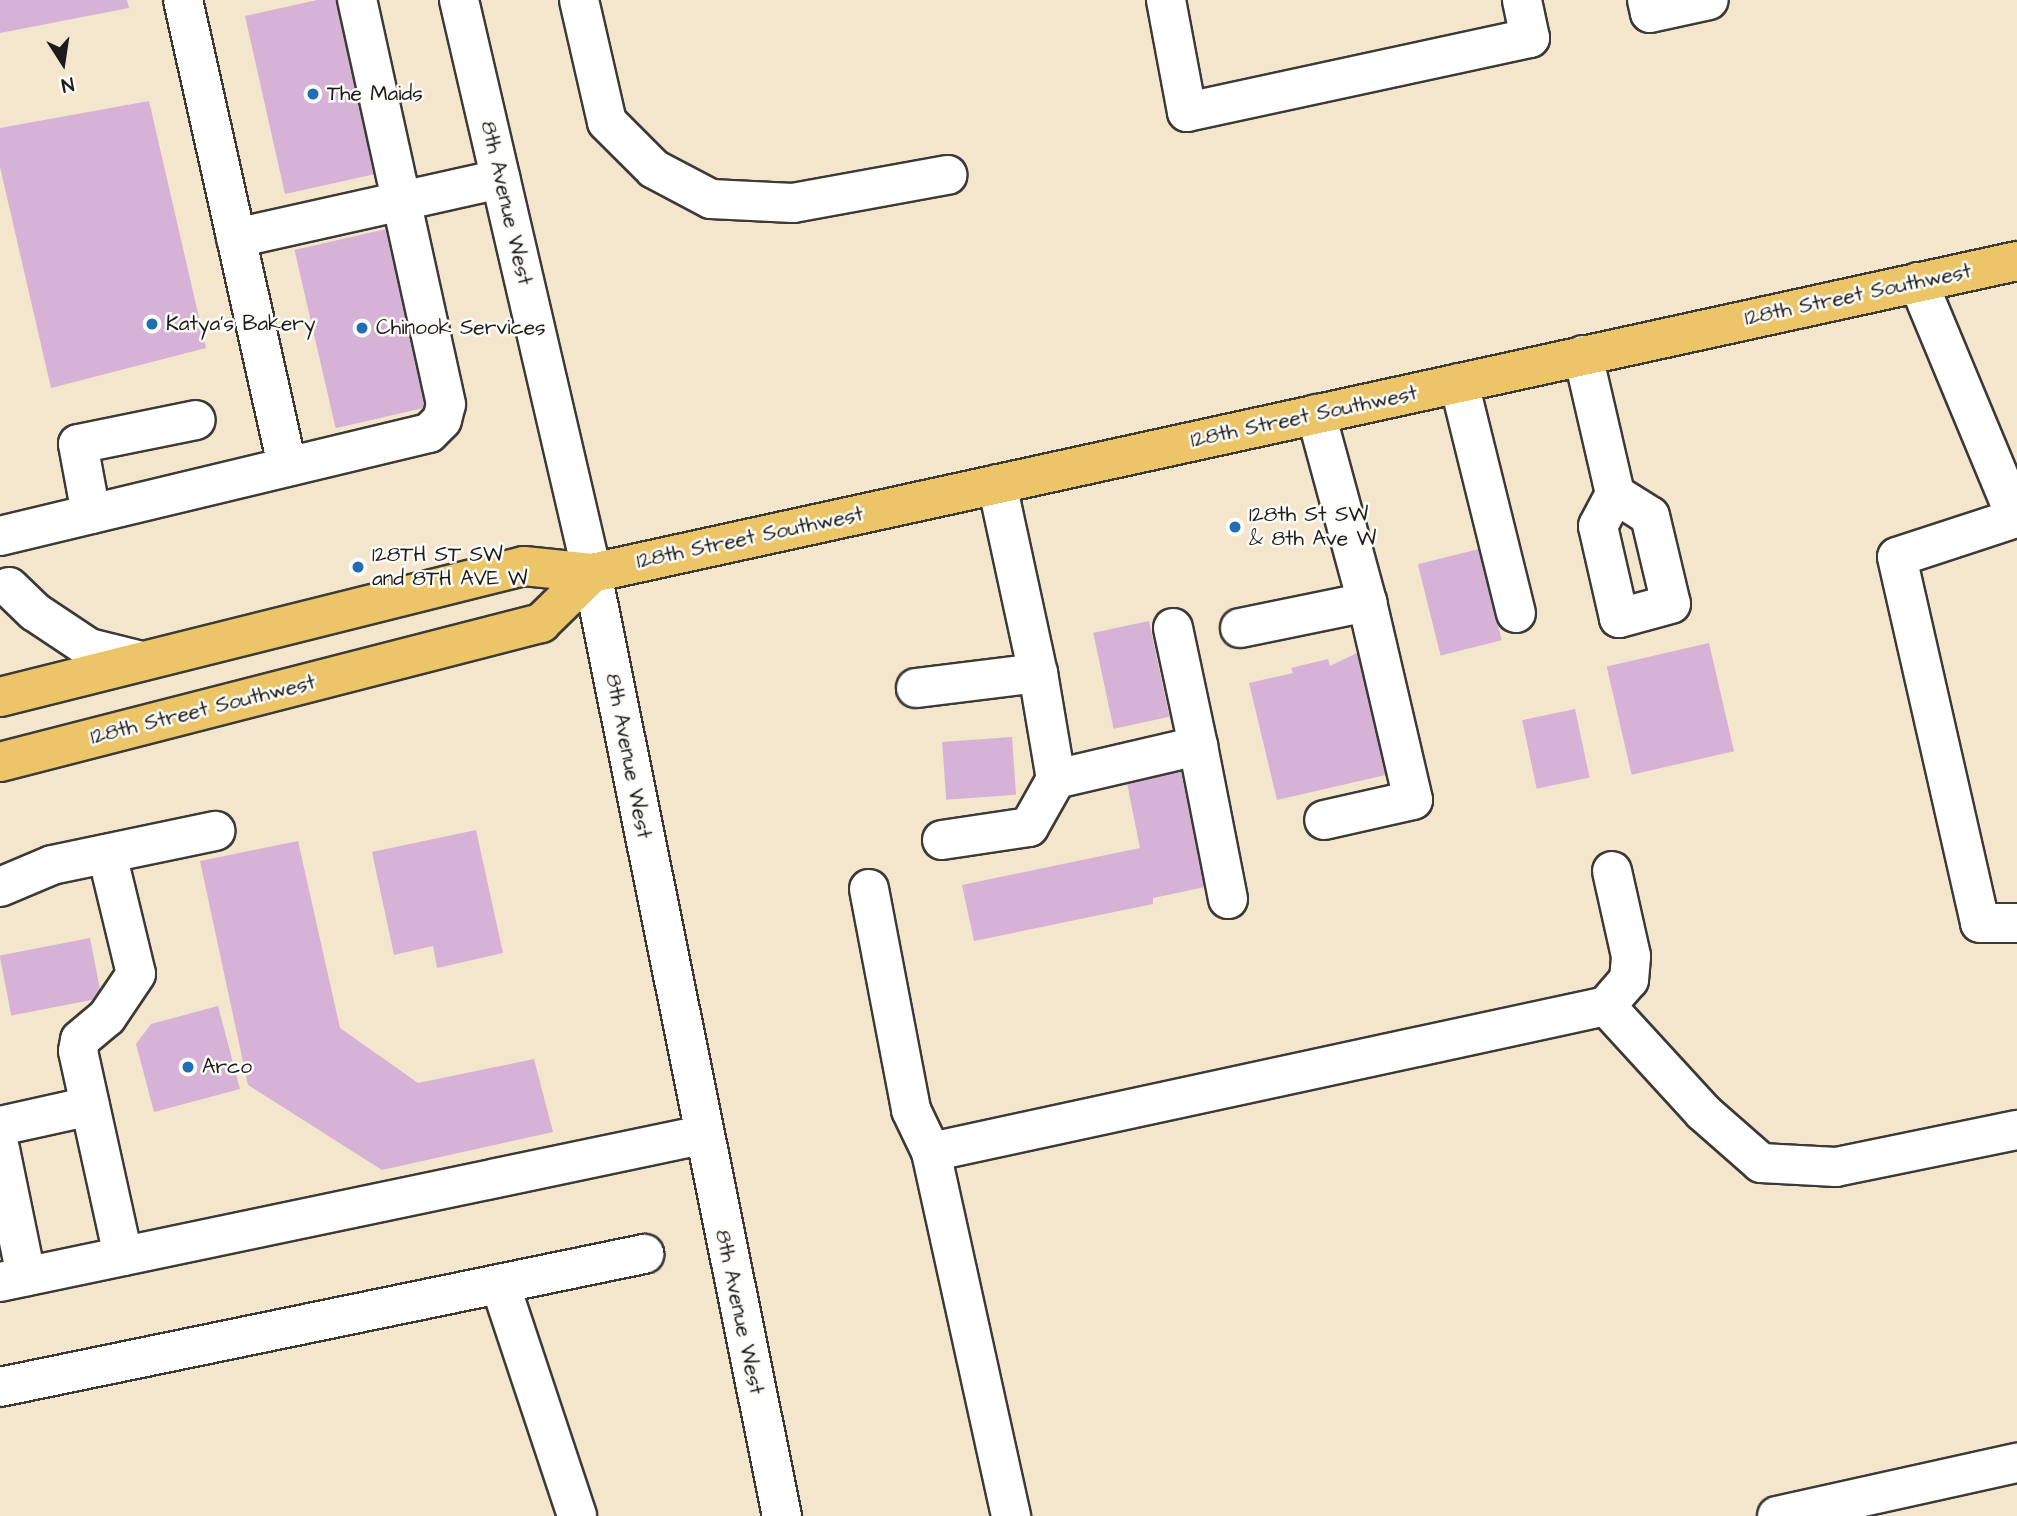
<!DOCTYPE html>
<html>
<head>
<meta charset="utf-8">
<style>
	body { margin:0 }
	#map { position:relative; width:2017px; height:1516px; overflow:hidden; background:#f3e6cd; font-family:"Architects Daughter",sans-serif }
	div>[style] { position:absolute }
	[style*='--x'] { left:calc(var(--x)*1px); top:calc(var(--y)*1px); width:calc(var(--w)*1px); rotate:calc(var(--a)*1deg) }
	.building>* { inset:0; background:#d5b2d6; transform-origin:0 0 }
	.roads { filter:drop-shadow(2px 0 #3c3a37) drop-shadow(-2px 0 #3c3a37) drop-shadow(0 2px #3c3a37) drop-shadow(0 -2px #3c3a37) }
	.minor>* { height:38px; margin:-19px; padding:0 19px; transform-origin:19px; border-radius:19px; background:#fff }
	.major>* { height:38px; margin:-19px; padding:0 19px; transform-origin:19px; border-radius:19px; background:#edc569 }
	.dots>* { width:19px; height:19px; translate:-50% -50%; box-sizing:border-box; border:4px solid #fdfcf7; border-radius:50% }
	span { translate:-50% -50%; white-space:nowrap; text-align:center; line-height:1.15; -webkit-text-stroke:5px #fdfcf7; paint-order:stroke }
	.poi-label { font-size:21px; color:#1c1c1c }
	.left { translate:0 -50%; text-align:left }
	.street-label { font-size:21px; color:#1c1c1c }
	.north { position:absolute; left:28px; top:28px; width:70px; height:70px; -webkit-text-stroke:5px #fdfcf7; paint-order:stroke; rotate:168deg; font-size:19px; font-weight:700; line-height:28px; text-align:center; color:#1c1c1c }
	.north::after { content:''; display:block; margin:auto; width:24px; height:32px; background:#1c1c1c; clip-path:polygon(50% 0,100% 100%,50% 72%,0 100%) }
</style>
</head>
<body>
<div id="map">
	<div class="building">
		<div style="clip-path:polygon(0 0,127px 0,129px 8px,0 33px)"></div>
		<div style="clip-path:polygon(317px 0,342px 0,380px 173px,285px 194px,245px 16px)"></div>
		<div style="clip-path:polygon(149px 101px,206px 348px,51px 388px,0 167px,0 128px)"></div>
		<div style="left:390px;top:228px;width:183px;height:98px;rotate:77deg"></div>
		<div style="left:1479px;top:549px;width:94px;height:63px;rotate:76deg"></div>
		<div style="left:1149px;top:621px;width:98px;height:57px;rotate:78deg"></div>
		<div style="left:1709px;top:643px;width:111px;height:105px;rotate:77deg"></div>
		<div style="clip-path:polygon(1359px 652px,1376px 694px,1390px 774px,1277px 800px,1249px 683px,1293px 673px,1291px 668px,1328px 659px,1330px 666px)"></div>
		<div style="left:1575px;top:709px;width:70px;height:54px;rotate:78deg"></div>
		<div style="left:1012px;top:737px;width:58px;height:70px;rotate:86deg"></div>
		<div style="clip-path:polygon(1181px 772px,1205px 887px,1153px 898px,1153px 904px,974px 941px,962px 885px,1140px 848px,1127px 783px)"></div>
		<div style="clip-path:polygon(476px 830px,503px 953px,437px 968px,433px 946px,394px 955px,372px 852px)"></div>
		<div style="clip-path:polygon(298px 841px,340px 1028px,418px 1083px,534px 1059px,553px 1132px,382px 1170px,248px 1085px,200px 861px)"></div>
		<div style="left:90px;top:938px;width:61px;height:92px;rotate:79deg"></div>
		<div style="clip-path:polygon(218px 1006px,240px 1089px,154px 1112px,136px 1044px,151px 1024px)"></div>
	</div>
	<div class="roads">
		<div class="minor">
			<div style="--x:183;--y:0;--w:478;--a:77.4"></div>
			<div style="--x:459;--y:0;--w:588;--a:76.93"></div>
			<div style="--x:592;--y:573;--w:962;--a:78.61"></div>
			<div style="--x:579;--y:0;--w:125;--a:77.1"></div>
			<div style="--x:607;--y:122;--w:66;--a:45"></div>
			<div style="--x:654;--y:169;--w:64;--a:27.8"></div>
			<div style="--x:711;--y:199;--w:82;--a:2.8"></div>
			<div style="--x:793;--y:203;--w:157;--a:-10.3"></div>
			<div style="--x:1166;--y:0;--w:114;--a:79.4"></div>
			<div style="--x:1187;--y:112;--w:351;--a:-12.2"></div>
			<div style="--x:1530;--y:38;--w:39;--a:-102"></div>
			<div style="--x:1647;--y:0;--w:13;--a:77"></div>
			<div style="--x:1650;--y:13;--w:60;--a:-12.4"></div>
			<div style="--x:236;--y:238;--w:271;--a:-12.6"></div>
			<div style="--x:1918;--y:282;--w:256;--a:67.4"></div>
			<div style="--x:2016;--y:518;--w:125;--a:161.9"></div>
			<div style="--x:1897;--y:557;--w:375;--a:77.2"></div>
			<div style="--x:1980;--y:923;--w:37;--a:0"></div>
			<div style="--x:1583;--y:355;--w:143;--a:77"></div>
			<div style="--x:1615;--y:494;--w:41;--a:32.2"></div>
			<div style="--x:1650;--y:516;--w:90;--a:76.6"></div>
			<div style="--x:1671;--y:604;--w:54;--a:164.9"></div>
			<div style="--x:1619;--y:618;--w:94;--a:-102.9"></div>
			<div style="--x:1598;--y:526;--w:36;--a:-62"></div>
			<div style="--x:1459;--y:383;--w:237;--a:76.1"></div>
			<div style="--x:1316;--y:414;--w:195;--a:74.8"></div>
			<div style="--x:1367;--y:602;--w:203;--a:76.9"></div>
			<div style="--x:1413;--y:800;--w:91;--a:167.3"></div>
			<div style="--x:997;--y:484;--w:193;--a:77.8"></div>
			<div style="--x:1038;--y:673;--w:108;--a:80.4"></div>
			<div style="--x:1056;--y:779;--w:146;--a:-13.1"></div>
			<div style="--x:1198;--y:746;--w:156;--a:78.9"></div>
			<div style="--x:91;--y:514;--w:71;--a:-100.5"></div>
			<div style="--x:78;--y:444;--w:120;--a:-11.5"></div>
			<div style="--x:0;--y:536;--w:441;--a:-13.5"></div>
			<div style="--x:429;--y:433;--w:18;--a:-45"></div>
			<div style="--x:442;--y:420;--w:16;--a:-76"></div>
			<div style="--x:446;--y:404;--w:414;--a:-102.4"></div>
			<div style="--x:9;--y:587;--w:36;--a:44"></div>
			<div style="--x:35;--y:612;--w:65;--a:33.7"></div>
			<div style="--x:89;--y:648;--w:55;--a:13.8"></div>
			<div style="--x:1173;--y:628;--w:121;--a:78"></div>
			<div style="--x:1240;--y:628;--w:130;--a:-11.6"></div>
			<div style="--x:916;--y:688;--w:123;--a:-7"></div>
			<div style="--x:942;--y:840;--w:88;--a:-8.5"></div>
			<div style="--x:1029;--y:827;--w:55;--a:-60.6"></div>
			<div style="--x:107;--y:854;--w:123;--a:76.4"></div>
			<div style="--x:136;--y:974;--w:52;--a:124"></div>
			<div style="--x:107;--y:1017;--w:35;--a:140"></div>
			<div style="--x:80;--y:1040;--w:11;--a:100"></div>
			<div style="--x:78;--y:1051;--w:210;--a:77.6"></div>
			<div style="--x:0;--y:887;--w:56;--a:-22.9"></div>
			<div style="--x:52;--y:865;--w:167;--a:-11.8"></div>
			<div style="--x:869;--y:889;--w:225;--a:79.2"></div>
			<div style="--x:911;--y:1110;--w:47;--a:64.5"></div>
			<div style="--x:931;--y:1152;--w:373;--a:77.6"></div>
			<div style="--x:1606;--y:1006;--w:35;--a:-49"></div>
			<div style="--x:1629;--y:980;--w:24;--a:-85"></div>
			<div style="--x:1631;--y:956;--w:87;--a:-102.6"></div>
			<div style="--x:0;--y:1126;--w:92;--a:-12.5"></div>
			<div style="--x:0;--y:1149;--w:130;--a:78.4"></div>
			<div style="--x:931;--y:1152;--w:691;--a:-12.2"></div>
			<div style="--x:1606;--y:1006;--w:144;--a:47.5"></div>
			<div style="--x:1703;--y:1112;--w:77;--a:41.3"></div>
			<div style="--x:1761;--y:1163;--w:75;--a:3.1"></div>
			<div style="--x:1836;--y:1167;--w:185;--a:-11.6"></div>
			<div style="--x:0;--y:1282;--w:717;--a:-11.83"></div>
			<div style="--x:500;--y:1284;--w:244;--a:71.6"></div>
			<div style="--x:0;--y:1387;--w:658;--a:-11.67"></div>
			<div style="--x:1777;--y:1516;--w:246;--a:-12.5"></div>
		</div>
		<div class="major">
			<div style="--x:0;--y:697;--w:540;--a:-14.04"></div>
			<div style="--x:524;--y:566;--w:68;--a:5.9"></div>
			<div style="--x:592;--y:573;--w:1459;--a:-12.35"></div>
			<div style="--x:0;--y:762;--w:559;--a:-14.41"></div>
			<div style="--x:541;--y:623;--w:71;--a:-44.4"></div>
		</div>
	</div>
	<div class="dots">
		<div style="left:313px;top:94px;background:#1f6fb2"></div>
		<div style="left:152px;top:324px;background:#1f6fb2"></div>
		<div style="left:362px;top:328px;background:#1f6fb2"></div>
		<div style="left:1235px;top:527px;background:#1f6fb2"></div>
		<div style="left:358px;top:567px;background:#1f6fb2"></div>
		<div style="left:188px;top:1067px;background:#1f6fb2"></div>
	</div>
	<div class="poi-label">
		<span class="left" style="left:327px;top:94px">The Maids</span>
		<span class="left" style="left:166px;top:324px">Katya's Bakery</span>
		<span class="left" style="left:376px;top:328px">Chinook Services</span>
		<span class="left" style="left:1249px;top:527px">128th St SW<br>&amp; 8th Ave W</span>
		<span class="left" style="left:372px;top:567px">128TH ST SW<br>and 8TH AVE W</span>
		<span class="left" style="left:202px;top:1067px">Arco</span>
	</div>
	<div class="street-label">
		<span style="left:506px;top:203px;rotate:77deg">8th Avenue West</span>
		<span style="left:1858px;top:295px;rotate:-12deg">128th Street Southwest</span>
		<span style="left:1304px;top:417px;rotate:-12deg">128th Street Southwest</span>
		<span style="left:750px;top:538px;rotate:-12deg">128th Street Southwest</span>
		<span style="left:203px;top:710px;rotate:-14deg">128th Street Southwest</span>
		<span style="left:628px;top:756px;rotate:79deg">8th Avenue West</span>
		<span style="left:739px;top:1312px;rotate:78deg">8th Avenue West</span>
	</div>
	<div class="north">N</div>
</div>
</body>
</html>
